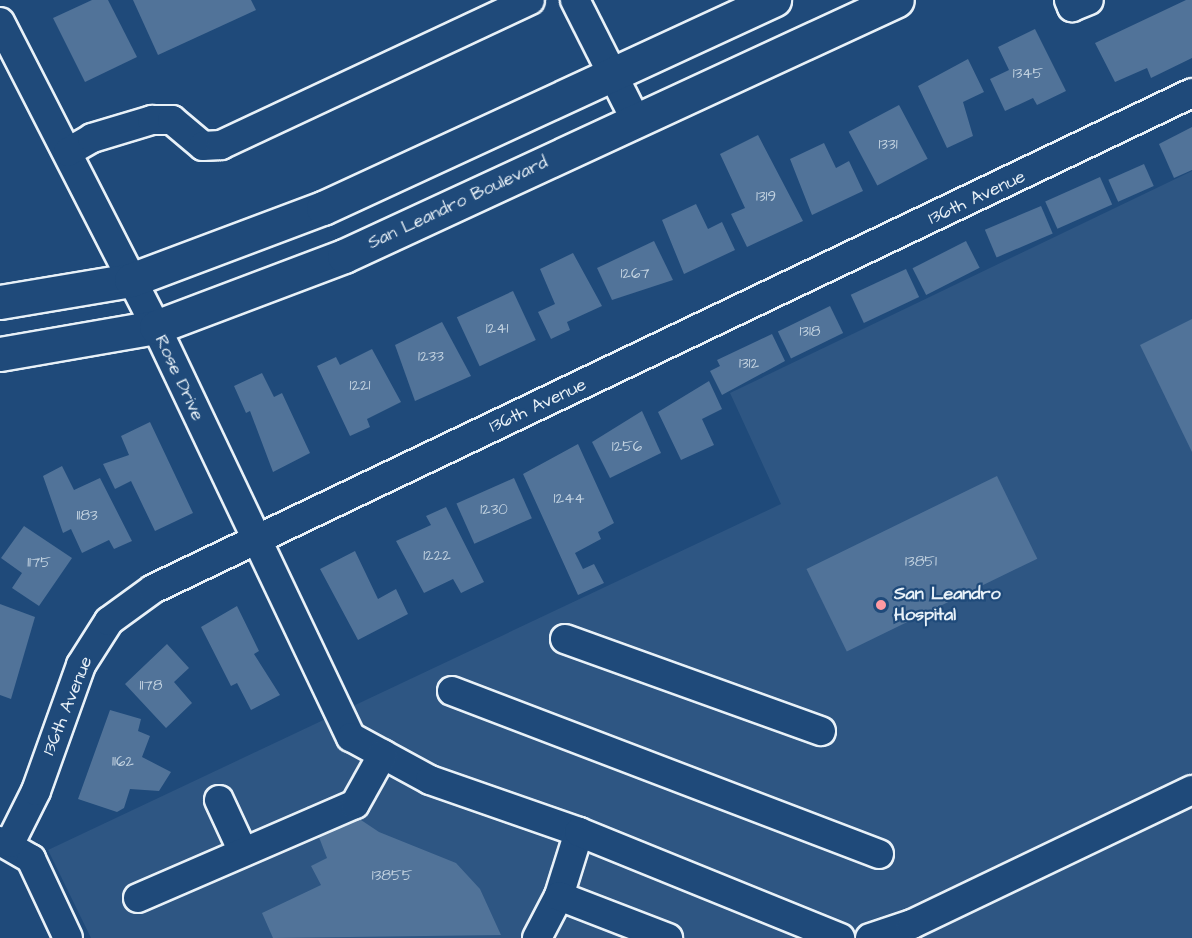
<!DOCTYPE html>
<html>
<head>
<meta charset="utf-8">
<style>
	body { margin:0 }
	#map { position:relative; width:1192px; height:938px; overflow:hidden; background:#1f4a7a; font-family:"Architects Daughter",sans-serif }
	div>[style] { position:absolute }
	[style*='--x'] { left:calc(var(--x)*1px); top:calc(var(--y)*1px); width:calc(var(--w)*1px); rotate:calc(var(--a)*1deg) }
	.built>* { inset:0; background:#2e5683 }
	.building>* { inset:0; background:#517399; transform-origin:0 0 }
	.roads { filter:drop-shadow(2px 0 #e8f1f8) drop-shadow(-2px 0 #e8f1f8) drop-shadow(0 2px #e8f1f8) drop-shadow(0 -2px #e8f1f8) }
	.minor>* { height:28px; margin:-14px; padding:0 14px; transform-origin:14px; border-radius:14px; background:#1f4a7a }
	.major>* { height:33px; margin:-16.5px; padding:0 16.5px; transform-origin:16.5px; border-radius:16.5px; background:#1f4a7a }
	.dots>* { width:16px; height:16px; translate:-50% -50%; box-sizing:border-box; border:3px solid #1f4a7a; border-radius:50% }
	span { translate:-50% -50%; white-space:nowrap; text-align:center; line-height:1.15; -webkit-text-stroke:4.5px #1f4a7a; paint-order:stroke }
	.number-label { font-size:15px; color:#c2d2e0 }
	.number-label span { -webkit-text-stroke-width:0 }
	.street-label { font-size:18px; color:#e8f1f8 }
	.poi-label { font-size:18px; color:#e8f1f8; font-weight:700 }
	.left { translate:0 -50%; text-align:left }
</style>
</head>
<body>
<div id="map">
	<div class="built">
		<div style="clip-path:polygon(1192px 171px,1192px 938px,91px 938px,48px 850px,781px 504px,730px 393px)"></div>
	</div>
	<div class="building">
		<div style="clip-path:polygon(92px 0,108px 0,137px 57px,85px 82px,53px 18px)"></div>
		<div style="clip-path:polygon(133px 0,251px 0,256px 10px,158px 55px)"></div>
		<div style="clip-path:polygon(1186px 0,1192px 0,1192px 58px,1151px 78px,1147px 68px,1115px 82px,1095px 43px)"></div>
		<div style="clip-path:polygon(1035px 29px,1066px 91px,1037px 105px,1033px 98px,1005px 111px,990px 79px,1009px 70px,998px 47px)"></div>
		<div style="clip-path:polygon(968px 59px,984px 92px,963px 102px,973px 136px,947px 148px,918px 86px)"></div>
		<div style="left:899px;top:105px;width:61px;height:57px;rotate:62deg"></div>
		<div style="clip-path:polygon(1192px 127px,1192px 170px,1174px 178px,1159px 144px)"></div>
		<div style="clip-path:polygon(758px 135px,803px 221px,747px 247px,731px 214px,745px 208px,720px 154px)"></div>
		<div style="clip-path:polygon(824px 143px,836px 168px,849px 161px,863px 191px,812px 215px,790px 159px)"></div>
		<div style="left:1144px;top:164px;width:24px;height:39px;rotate:66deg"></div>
		<div style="left:1100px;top:177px;width:30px;height:60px;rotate:66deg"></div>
		<div style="clip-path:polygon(696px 204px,708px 229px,722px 222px,735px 250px,684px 274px,662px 220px)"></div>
		<div style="left:1041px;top:206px;width:30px;height:61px;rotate:67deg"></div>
		<div style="clip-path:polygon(654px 241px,673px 280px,612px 300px,597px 268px)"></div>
		<div style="left:966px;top:241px;width:30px;height:60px;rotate:63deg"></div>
		<div style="clip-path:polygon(573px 253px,602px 306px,567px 322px,570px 330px,551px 339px,538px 312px,555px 304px,540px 269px)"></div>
		<div style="left:906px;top:269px;width:31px;height:61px;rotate:65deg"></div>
		<div style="left:513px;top:291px;width:54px;height:62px;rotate:65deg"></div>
		<div style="left:830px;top:306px;width:30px;height:58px;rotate:64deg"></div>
		<div style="clip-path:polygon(1192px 319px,1192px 452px,1140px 345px)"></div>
		<div style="clip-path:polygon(442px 322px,471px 376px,415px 401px,395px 345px)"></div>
		<div style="clip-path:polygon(772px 334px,785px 361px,722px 395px,710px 371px,720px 366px,717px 360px)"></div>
		<div style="clip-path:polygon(372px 349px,401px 402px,367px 419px,370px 427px,350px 436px,317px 366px,336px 357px,340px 365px)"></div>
		<div style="clip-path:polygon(262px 373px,274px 397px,282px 393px,310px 453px,273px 472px,250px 411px,246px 413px,234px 386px)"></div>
		<div style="clip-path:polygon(709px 381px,722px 409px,702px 419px,714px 445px,681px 460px,658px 412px)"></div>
		<div style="clip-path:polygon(642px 411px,661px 453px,610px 478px,592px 442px)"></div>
		<div style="clip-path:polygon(150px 422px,193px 513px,155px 531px,131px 481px,115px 489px,103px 464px,129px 455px,121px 436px)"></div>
		<div style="clip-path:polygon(578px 444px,614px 523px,598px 532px,601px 539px,575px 553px,583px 569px,594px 564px,604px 583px,578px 595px,523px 474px)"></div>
		<div style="clip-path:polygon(62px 466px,74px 490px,100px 478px,132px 541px,114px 549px,109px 540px,82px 553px,71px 529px,63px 533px,43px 476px)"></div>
		<div style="left:997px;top:476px;width:92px;height:212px;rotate:64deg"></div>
		<div style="left:514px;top:478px;width:44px;height:63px;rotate:66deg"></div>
		<div style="clip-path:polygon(446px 507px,484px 582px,461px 593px,453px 579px,424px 593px,396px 541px,431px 525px,426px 516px)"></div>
		<div style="clip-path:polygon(24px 526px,72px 558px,39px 606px,12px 588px,22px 573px,1px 558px)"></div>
		<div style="clip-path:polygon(355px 551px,378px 599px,396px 589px,408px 614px,358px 640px,320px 569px)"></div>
		<div style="clip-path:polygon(0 604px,35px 617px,11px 699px,0 695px)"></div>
		<div style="clip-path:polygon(237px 606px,259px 651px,254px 654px,280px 695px,251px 710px,237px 683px,231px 686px,201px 627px)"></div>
		<div style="clip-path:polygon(167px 644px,189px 668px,174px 682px,192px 703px,166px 728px,125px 684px)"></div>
		<div style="clip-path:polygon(110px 710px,141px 719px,138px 731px,150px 736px,142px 757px,171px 772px,159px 791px,130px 789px,124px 808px,117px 812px,78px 799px)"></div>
		<div style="clip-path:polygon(307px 806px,340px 806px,379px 832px,456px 863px,480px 889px,501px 935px,273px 938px,262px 913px,321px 885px,311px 866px,327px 858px)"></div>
	</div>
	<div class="roads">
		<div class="minor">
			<div style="--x:575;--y:0;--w:136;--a:63.2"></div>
			<div style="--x:1069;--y:0;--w:8;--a:67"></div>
			<div style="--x:1072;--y:7;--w:18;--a:-22"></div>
			<div style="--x:0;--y:22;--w:343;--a:62.9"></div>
			<div style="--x:156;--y:327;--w:454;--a:64.6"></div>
			<div style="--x:351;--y:737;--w:90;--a:28.6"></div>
			<div style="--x:430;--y:780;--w:158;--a:19.2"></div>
			<div style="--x:579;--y:832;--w:67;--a:107.4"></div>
			<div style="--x:68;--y:152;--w:28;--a:-30"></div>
			<div style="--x:92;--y:138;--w:63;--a:-16.7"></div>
			<div style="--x:152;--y:120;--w:20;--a:0"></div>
			<div style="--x:172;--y:120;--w:40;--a:40"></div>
			<div style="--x:203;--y:146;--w:18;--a:-3"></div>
			<div style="--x:221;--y:145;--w:341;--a:-25.1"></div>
			<div style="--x:565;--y:639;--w:272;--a:19.8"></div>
			<div style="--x:452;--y:691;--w:457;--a:20.9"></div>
			<div style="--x:219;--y:800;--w:57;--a:65.2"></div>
			<div style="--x:579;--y:832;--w:282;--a:22.1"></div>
			<div style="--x:0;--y:841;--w:36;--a:30"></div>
			<div style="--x:31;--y:859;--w:87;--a:64.9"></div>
			<div style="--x:10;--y:843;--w:58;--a:-63.4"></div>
			<div style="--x:36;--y:791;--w:134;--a:-70.3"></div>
			<div style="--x:81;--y:665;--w:52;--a:-57.5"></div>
			<div style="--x:109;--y:621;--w:54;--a:-36"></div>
			<div style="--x:153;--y:589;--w:1151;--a:-25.52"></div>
			<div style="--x:138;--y:898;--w:236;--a:-23.4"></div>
			<div style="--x:355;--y:804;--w:57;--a:-60.8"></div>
			<div style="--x:537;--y:938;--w:47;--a:-62.4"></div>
			<div style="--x:559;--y:896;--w:117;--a:21.1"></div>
			<div style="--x:870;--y:938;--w:44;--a:-18.4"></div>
			<div style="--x:912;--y:924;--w:310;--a:-25.6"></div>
		</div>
		<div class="major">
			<div style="--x:0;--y:302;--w:133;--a:-9.5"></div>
			<div style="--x:131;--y:280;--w:205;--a:-20.6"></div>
			<div style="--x:323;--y:208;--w:497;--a:-24.8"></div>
			<div style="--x:0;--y:354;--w:158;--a:-9.8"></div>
			<div style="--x:156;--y:327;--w:201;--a:-20.7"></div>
			<div style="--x:344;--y:256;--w:609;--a:-24.84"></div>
		</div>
	</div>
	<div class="dots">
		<div style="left:881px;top:605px;background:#ff9aa2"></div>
	</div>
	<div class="number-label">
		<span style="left:1028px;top:74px">1345</span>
		<span style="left:888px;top:145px">1331</span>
		<span style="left:766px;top:197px">1319</span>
		<span style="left:635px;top:274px">1267</span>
		<span style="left:497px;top:329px">1241</span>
		<span style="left:810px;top:332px">1318</span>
		<span style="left:431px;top:357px">1233</span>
		<span style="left:749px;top:364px">1312</span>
		<span style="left:360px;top:386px">1221</span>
		<span style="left:627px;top:447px">1256</span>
		<span style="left:569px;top:499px">1244</span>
		<span style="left:494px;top:510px">1230</span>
		<span style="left:87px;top:516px">1183</span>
		<span style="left:437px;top:556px">1222</span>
		<span style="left:921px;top:562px">13851</span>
		<span style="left:39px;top:563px">1175</span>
		<span style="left:151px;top:686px">1178</span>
		<span style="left:123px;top:762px">1162</span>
		<span style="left:392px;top:876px">13855</span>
	</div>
	<div class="street-label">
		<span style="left:977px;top:198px;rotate:-25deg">136th Avenue</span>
		<span style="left:458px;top:203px;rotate:-25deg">San Leandro Boulevard</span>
		<span style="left:179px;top:378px;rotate:65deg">Rose Drive</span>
		<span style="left:538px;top:406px;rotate:-25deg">136th Avenue</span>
		<span style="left:68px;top:706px;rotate:-68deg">136th Avenue</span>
	</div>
	<div class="poi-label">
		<span class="left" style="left:894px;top:605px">San Leandro<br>Hospital</span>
	</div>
</div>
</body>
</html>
